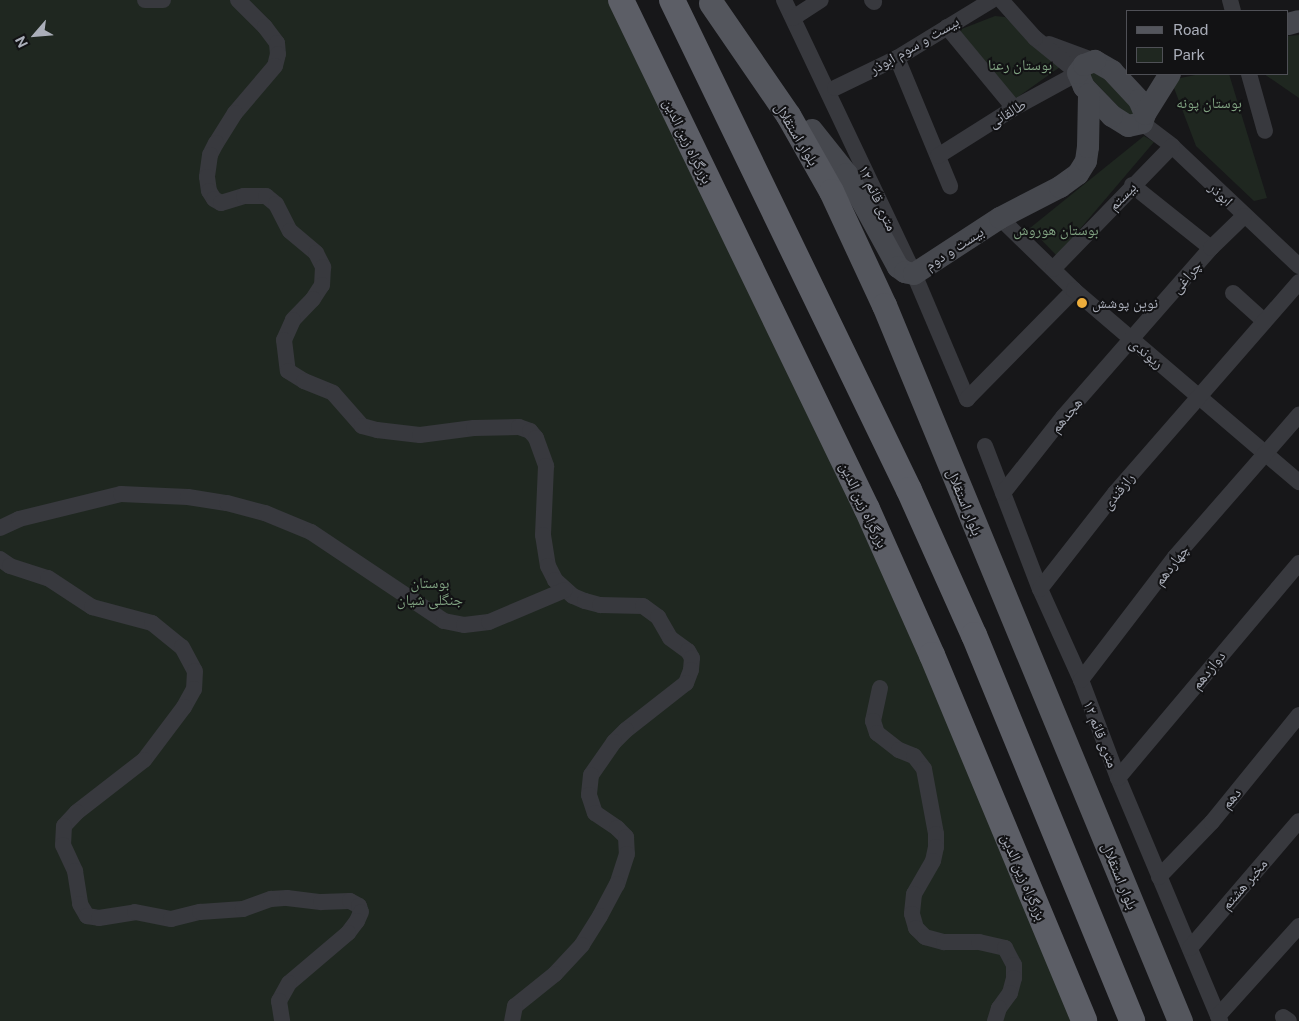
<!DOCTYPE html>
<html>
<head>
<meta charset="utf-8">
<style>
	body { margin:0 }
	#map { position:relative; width:1299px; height:1021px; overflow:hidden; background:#171719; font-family:"Public Sans","Noto Naskh Arabic",sans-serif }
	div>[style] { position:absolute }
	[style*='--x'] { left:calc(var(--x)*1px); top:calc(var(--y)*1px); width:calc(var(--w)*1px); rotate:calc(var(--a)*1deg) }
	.green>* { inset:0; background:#1f2720 }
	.minor>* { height:16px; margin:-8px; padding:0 8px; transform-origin:8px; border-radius:8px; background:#38393e }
	.secondary>* { height:22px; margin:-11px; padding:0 11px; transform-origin:11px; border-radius:11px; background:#46484e }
	.primary>* { height:25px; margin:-12.5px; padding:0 12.5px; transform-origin:12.5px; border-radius:12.5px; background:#54565d }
	.trunk>* { height:26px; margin:-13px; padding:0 13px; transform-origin:13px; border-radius:13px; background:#5c5e66 }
	.dots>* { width:14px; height:14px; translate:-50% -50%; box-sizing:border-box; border:2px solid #121214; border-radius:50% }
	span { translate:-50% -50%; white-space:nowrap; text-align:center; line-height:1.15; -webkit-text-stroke:4px #121214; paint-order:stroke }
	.street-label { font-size:15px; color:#aaaeb9 }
	.park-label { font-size:15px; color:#81a382 }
	.poi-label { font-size:15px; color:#aaaeb9 }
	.left { translate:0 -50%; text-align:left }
	.legend { position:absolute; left:1126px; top:10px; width:162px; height:65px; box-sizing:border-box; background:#121214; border:1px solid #4f5056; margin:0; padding:6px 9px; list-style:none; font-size:15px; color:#aaaeb9 }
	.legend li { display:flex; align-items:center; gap:10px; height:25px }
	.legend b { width:25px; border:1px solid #4f5056 }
	.north { position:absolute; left:10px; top:10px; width:50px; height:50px; -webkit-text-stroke:4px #121214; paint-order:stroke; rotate:243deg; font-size:14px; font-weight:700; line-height:20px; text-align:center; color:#aaaeb9 }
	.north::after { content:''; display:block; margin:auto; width:18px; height:22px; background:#aaaeb9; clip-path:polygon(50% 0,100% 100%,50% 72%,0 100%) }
</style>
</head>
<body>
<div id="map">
	<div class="green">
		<div style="clip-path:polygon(0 0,630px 0,1088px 1021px,0 1021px)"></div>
		<div style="clip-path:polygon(995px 16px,1005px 17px,1060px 67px,1015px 99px,959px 30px)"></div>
		<div style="clip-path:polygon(1299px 35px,1299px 98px,1264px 74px,1288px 74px,1288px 36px)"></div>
		<div style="clip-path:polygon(1092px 70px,1135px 102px,1132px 121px,1088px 75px)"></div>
		<div style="clip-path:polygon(1200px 74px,1229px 74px,1267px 198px,1254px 201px,1196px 146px,1171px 80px)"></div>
		<div style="clip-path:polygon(1144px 136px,1154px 142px,1057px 256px,1030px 228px)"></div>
	</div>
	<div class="minor">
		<div style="--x:145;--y:0;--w:18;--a:0"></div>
		<div style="--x:238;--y:0;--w:38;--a:45"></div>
		<div style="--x:265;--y:27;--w:20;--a:53"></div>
		<div style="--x:277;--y:43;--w:11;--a:85"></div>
		<div style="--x:278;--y:54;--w:12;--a:104"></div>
		<div style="--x:275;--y:66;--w:62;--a:130.4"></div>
		<div style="--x:235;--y:113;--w:36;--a:122"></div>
		<div style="--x:216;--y:143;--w:13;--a:117"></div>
		<div style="--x:210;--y:155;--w:22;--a:98"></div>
		<div style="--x:207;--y:177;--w:14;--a:82"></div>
		<div style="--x:209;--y:191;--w:9;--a:58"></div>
		<div style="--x:214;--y:199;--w:8;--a:30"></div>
		<div style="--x:221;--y:203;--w:24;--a:-17"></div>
		<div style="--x:244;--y:196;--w:22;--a:0"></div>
		<div style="--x:266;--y:196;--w:13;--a:39"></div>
		<div style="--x:276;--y:204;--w:30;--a:63"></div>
		<div style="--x:290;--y:231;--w:34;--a:40"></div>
		<div style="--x:316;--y:253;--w:16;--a:63"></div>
		<div style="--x:323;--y:267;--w:18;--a:93"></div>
		<div style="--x:322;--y:285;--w:17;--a:123"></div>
		<div style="--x:313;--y:299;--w:29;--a:134"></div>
		<div style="--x:293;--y:320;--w:22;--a:114"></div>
		<div style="--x:284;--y:340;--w:31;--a:83"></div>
		<div style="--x:288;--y:371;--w:19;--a:32"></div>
		<div style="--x:304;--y:381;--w:31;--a:22"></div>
		<div style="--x:333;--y:393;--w:44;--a:48.7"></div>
		<div style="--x:362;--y:426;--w:16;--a:15"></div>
		<div style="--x:377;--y:430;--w:43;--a:6.6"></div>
		<div style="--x:420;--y:435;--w:54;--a:-7.4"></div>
		<div style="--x:474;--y:428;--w:45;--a:-1.3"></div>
		<div style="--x:519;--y:427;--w:12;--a:20"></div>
		<div style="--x:530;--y:431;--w:9;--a:49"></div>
		<div style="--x:536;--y:438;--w:30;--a:70"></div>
		<div style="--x:546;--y:466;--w:69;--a:92.5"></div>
		<div style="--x:543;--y:535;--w:31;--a:81"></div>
		<div style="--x:548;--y:566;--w:16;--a:63"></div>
		<div style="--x:555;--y:580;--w:24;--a:42"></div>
		<div style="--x:573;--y:596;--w:13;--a:23"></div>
		<div style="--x:585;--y:601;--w:16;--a:15"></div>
		<div style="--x:600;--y:605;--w:43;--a:1.3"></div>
		<div style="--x:643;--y:606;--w:19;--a:36"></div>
		<div style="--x:658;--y:617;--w:24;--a:60"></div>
		<div style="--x:670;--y:638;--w:22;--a:36"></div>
		<div style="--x:688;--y:651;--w:8;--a:60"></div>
		<div style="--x:692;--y:658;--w:12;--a:95"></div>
		<div style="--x:691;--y:670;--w:14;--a:111"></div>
		<div style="--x:686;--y:683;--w:76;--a:141.9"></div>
		<div style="--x:626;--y:730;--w:17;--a:135"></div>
		<div style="--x:614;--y:742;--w:40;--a:124.9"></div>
		<div style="--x:591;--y:775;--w:20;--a:96"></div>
		<div style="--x:589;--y:795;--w:19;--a:72"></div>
		<div style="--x:595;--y:813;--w:27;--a:34"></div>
		<div style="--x:617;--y:828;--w:13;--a:45"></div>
		<div style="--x:626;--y:837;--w:17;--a:87"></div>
		<div style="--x:627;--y:854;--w:32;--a:108"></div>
		<div style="--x:617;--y:884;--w:36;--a:118"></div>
		<div style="--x:600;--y:916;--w:34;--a:122"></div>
		<div style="--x:582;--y:945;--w:40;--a:133"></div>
		<div style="--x:555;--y:974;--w:51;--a:141.3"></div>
		<div style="--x:515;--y:1006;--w:15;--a:101"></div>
		<div style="--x:784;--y:0;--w:303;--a:64.6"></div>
		<div style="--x:914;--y:274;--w:136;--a:67"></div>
		<div style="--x:967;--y:399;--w:153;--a:-45.5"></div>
		<div style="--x:872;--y:0;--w:3;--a:45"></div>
		<div style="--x:1230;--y:0;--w:11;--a:75"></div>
		<div style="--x:793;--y:18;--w:33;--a:-33"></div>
		<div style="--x:947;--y:27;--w:105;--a:50.4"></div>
		<div style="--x:1049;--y:44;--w:49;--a:20.3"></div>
		<div style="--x:897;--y:58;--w:139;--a:67.5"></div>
		<div style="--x:1249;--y:74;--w:59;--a:74.3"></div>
		<div style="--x:835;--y:88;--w:69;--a:-25.8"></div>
		<div style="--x:897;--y:58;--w:111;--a:-31.4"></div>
		<div style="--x:1142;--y:123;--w:38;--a:37"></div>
		<div style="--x:1172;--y:146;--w:175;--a:43.4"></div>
		<div style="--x:938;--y:156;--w:90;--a:-32.3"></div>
		<div style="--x:1014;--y:108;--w:73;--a:-28.7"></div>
		<div style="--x:1078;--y:73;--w:55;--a:-140.9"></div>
		<div style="--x:1035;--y:38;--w:51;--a:-131.8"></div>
		<div style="--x:1132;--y:185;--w:101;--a:38.6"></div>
		<div style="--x:1000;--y:218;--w:103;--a:44.2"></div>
		<div style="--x:1074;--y:290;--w:296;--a:40.5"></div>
		<div style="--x:1053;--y:269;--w:171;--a:-45.9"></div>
		<div style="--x:1233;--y:293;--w:42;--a:42.1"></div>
		<div style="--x:985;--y:446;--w:153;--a:69"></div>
		<div style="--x:1040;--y:589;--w:100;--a:65.7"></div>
		<div style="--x:1081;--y:680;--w:105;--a:69.3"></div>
		<div style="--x:1118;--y:778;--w:264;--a:67.2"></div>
		<div style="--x:1003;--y:493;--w:97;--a:-51.7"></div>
		<div style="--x:1063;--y:417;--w:225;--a:-48.8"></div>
		<div style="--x:1211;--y:248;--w:46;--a:-44.1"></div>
		<div style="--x:0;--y:528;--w:21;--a:-25"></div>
		<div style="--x:19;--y:519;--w:105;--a:-13.8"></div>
		<div style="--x:121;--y:494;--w:67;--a:2.6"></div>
		<div style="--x:188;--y:497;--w:39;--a:9"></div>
		<div style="--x:227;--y:503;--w:39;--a:15"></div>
		<div style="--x:265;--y:513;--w:50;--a:22.4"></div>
		<div style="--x:311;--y:532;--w:160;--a:33.8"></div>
		<div style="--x:444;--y:621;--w:20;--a:11"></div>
		<div style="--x:464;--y:625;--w:25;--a:-7"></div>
		<div style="--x:489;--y:622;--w:82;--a:-22.8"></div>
		<div style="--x:0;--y:559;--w:12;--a:35"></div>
		<div style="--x:10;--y:566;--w:40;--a:18"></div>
		<div style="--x:48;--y:578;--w:53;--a:33.4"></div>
		<div style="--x:92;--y:607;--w:62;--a:14.9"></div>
		<div style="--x:152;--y:623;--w:38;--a:39"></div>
		<div style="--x:182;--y:647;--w:27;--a:62"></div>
		<div style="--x:195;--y:671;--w:18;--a:93"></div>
		<div style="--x:194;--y:689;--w:21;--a:119"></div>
		<div style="--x:184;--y:707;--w:66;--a:127"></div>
		<div style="--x:144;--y:760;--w:85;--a:142.2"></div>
		<div style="--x:77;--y:812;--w:19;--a:133"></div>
		<div style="--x:64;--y:826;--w:19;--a:93"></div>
		<div style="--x:63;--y:845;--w:29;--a:65"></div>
		<div style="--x:75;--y:871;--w:33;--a:81"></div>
		<div style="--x:80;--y:904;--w:14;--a:60"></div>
		<div style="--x:87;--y:916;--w:12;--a:9"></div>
		<div style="--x:99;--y:918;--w:36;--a:-9"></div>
		<div style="--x:135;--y:912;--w:37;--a:11"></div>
		<div style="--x:171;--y:919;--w:30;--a:-14"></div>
		<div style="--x:200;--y:912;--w:43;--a:-4"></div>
		<div style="--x:243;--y:909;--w:30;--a:-20"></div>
		<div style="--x:271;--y:899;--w:16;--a:-4"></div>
		<div style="--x:287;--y:898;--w:34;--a:7"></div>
		<div style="--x:321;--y:902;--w:29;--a:-2"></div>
		<div style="--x:350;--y:901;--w:10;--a:29"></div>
		<div style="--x:359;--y:906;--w:6;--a:72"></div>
		<div style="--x:361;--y:912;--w:10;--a:114"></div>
		<div style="--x:357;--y:921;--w:15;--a:127"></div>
		<div style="--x:348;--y:933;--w:77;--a:139.7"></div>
		<div style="--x:289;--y:983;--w:21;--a:119"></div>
		<div style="--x:279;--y:1001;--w:20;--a:81"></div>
		<div style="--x:1040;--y:589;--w:122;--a:-52"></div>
		<div style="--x:1115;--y:493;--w:280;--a:-48.9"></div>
		<div style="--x:1081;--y:680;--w:155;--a:-52.6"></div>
		<div style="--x:1175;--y:557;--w:189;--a:-48.9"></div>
		<div style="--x:880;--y:688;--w:34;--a:102"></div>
		<div style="--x:873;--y:721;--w:13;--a:72"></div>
		<div style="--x:877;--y:733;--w:28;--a:38"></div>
		<div style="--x:899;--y:750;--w:16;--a:22"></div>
		<div style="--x:914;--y:756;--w:16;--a:52"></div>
		<div style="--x:924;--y:769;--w:66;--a:79.5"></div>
		<div style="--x:936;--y:834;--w:13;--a:90"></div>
		<div style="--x:936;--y:847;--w:14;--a:102"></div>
		<div style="--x:933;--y:861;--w:38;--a:120"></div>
		<div style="--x:914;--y:894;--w:20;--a:96"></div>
		<div style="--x:912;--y:914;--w:15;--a:74"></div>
		<div style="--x:916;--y:928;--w:13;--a:45"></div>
		<div style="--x:925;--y:937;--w:20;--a:15"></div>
		<div style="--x:944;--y:942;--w:35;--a:0"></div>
		<div style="--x:979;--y:942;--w:27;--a:13"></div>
		<div style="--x:1005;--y:948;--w:19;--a:62"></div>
		<div style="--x:1014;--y:965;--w:13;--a:90"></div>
		<div style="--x:1014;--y:978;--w:16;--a:105"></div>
		<div style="--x:1010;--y:993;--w:19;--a:126"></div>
		<div style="--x:999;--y:1008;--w:14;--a:107"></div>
		<div style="--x:1118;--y:778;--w:281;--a:-49.9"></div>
		<div style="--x:1159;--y:877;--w:76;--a:-46.1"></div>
		<div style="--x:1212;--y:822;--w:138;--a:-50.9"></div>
		<div style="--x:1190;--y:948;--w:167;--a:-49.4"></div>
		<div style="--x:1218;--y:1016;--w:121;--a:-48"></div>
		<div style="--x:1283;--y:1017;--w:7;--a:34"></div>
	</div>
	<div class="secondary">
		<div style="--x:1288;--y:24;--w:11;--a:-15"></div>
		<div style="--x:1095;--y:61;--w:20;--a:30"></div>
		<div style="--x:1112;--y:71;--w:40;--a:47"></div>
		<div style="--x:1139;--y:100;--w:15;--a:67"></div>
		<div style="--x:1145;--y:114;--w:9;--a:108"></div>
		<div style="--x:1142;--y:123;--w:14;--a:168"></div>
		<div style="--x:1128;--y:126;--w:19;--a:-148"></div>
		<div style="--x:1112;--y:116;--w:40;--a:-134"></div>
		<div style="--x:1084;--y:87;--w:15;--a:-113"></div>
		<div style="--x:1078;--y:73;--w:10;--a:-53"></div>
		<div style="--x:1084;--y:65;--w:12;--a:-20"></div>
		<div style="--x:1145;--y:114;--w:47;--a:-58"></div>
		<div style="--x:812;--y:130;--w:56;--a:51.5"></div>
		<div style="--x:847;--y:174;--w:106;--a:61.3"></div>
		<div style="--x:898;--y:267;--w:9;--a:36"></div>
		<div style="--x:905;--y:272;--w:9;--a:13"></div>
		<div style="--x:914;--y:274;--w:103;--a:-33.1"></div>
		<div style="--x:1000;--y:218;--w:68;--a:-27.3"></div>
		<div style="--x:1060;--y:187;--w:22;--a:-36"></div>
		<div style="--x:1078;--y:174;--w:15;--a:-58"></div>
		<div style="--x:1086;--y:161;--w:14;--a:-82"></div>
		<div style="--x:1088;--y:147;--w:53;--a:-88.9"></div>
	</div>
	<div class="primary">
		<div style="--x:711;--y:3;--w:136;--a:55.5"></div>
		<div style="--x:788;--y:115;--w:87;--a:60.5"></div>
		<div style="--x:831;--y:191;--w:126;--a:65.1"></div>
		<div style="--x:884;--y:305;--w:775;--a:67.54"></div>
	</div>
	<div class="trunk">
		<div style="--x:621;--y:0;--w:565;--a:64.21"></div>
		<div style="--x:867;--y:509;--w:160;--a:66"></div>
		<div style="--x:932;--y:655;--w:396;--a:67.4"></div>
		<div style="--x:672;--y:0;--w:544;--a:64.19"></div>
		<div style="--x:909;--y:490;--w:159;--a:65.9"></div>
		<div style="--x:974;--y:635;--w:417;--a:67.7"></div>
	</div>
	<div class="dots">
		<div style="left:1082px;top:303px;background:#edad3b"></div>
	</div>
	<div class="street-label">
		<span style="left:914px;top:45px;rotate:-30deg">بیست و سوم ابوذر</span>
		<span style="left:1007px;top:113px;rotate:-31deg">طالقانی</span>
		<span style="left:797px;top:134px;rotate:59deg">بلوار استقلال</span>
		<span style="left:688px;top:141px;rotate:64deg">بزرگراه زین الدین</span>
		<span style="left:1221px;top:194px;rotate:44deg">ابوذر</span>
		<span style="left:1122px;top:196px;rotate:-46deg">بیستم</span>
		<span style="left:878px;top:198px;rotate:65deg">۱۲ متری قائم</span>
		<span style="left:954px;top:248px;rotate:-33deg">بیست و دوم</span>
		<span style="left:1186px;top:277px;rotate:-49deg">چراغی</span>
		<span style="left:1147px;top:353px;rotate:40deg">ریوندی</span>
		<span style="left:1066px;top:415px;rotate:-50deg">هجدهم</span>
		<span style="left:1118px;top:491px;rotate:-51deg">رازقندی</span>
		<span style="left:965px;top:502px;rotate:68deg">بلوار استقلال</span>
		<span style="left:864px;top:505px;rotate:65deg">بزرگراه زین الدین</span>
		<span style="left:1171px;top:565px;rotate:-52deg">چهاردهم</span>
		<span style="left:1208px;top:670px;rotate:-51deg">دوازدهم</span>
		<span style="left:1101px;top:734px;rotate:69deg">۱۲ متری قائم</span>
		<span style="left:1231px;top:798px;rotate:-50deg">دهم</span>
		<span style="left:1120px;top:876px;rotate:68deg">بلوار استقلال</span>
		<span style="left:1024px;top:877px;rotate:67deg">بزرگراه زین الدین</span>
		<span style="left:1244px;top:884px;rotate:-49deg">مخبر هشتم</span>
	</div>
	<div class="park-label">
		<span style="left:1020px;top:65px">بوستان رعنا</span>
		<span style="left:1209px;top:103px">بوستان پونه</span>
		<span style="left:1056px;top:230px">بوستان هوروش</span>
		<span style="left:430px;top:591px">بوستان<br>جنگلی شیان</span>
	</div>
	<div class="poi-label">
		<span class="left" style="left:1092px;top:303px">نوین پوشش</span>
	</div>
	<ul class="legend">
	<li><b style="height:6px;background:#54565d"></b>Road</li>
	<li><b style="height:14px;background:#1f2720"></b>Park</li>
	</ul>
	<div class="north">N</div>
</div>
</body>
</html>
